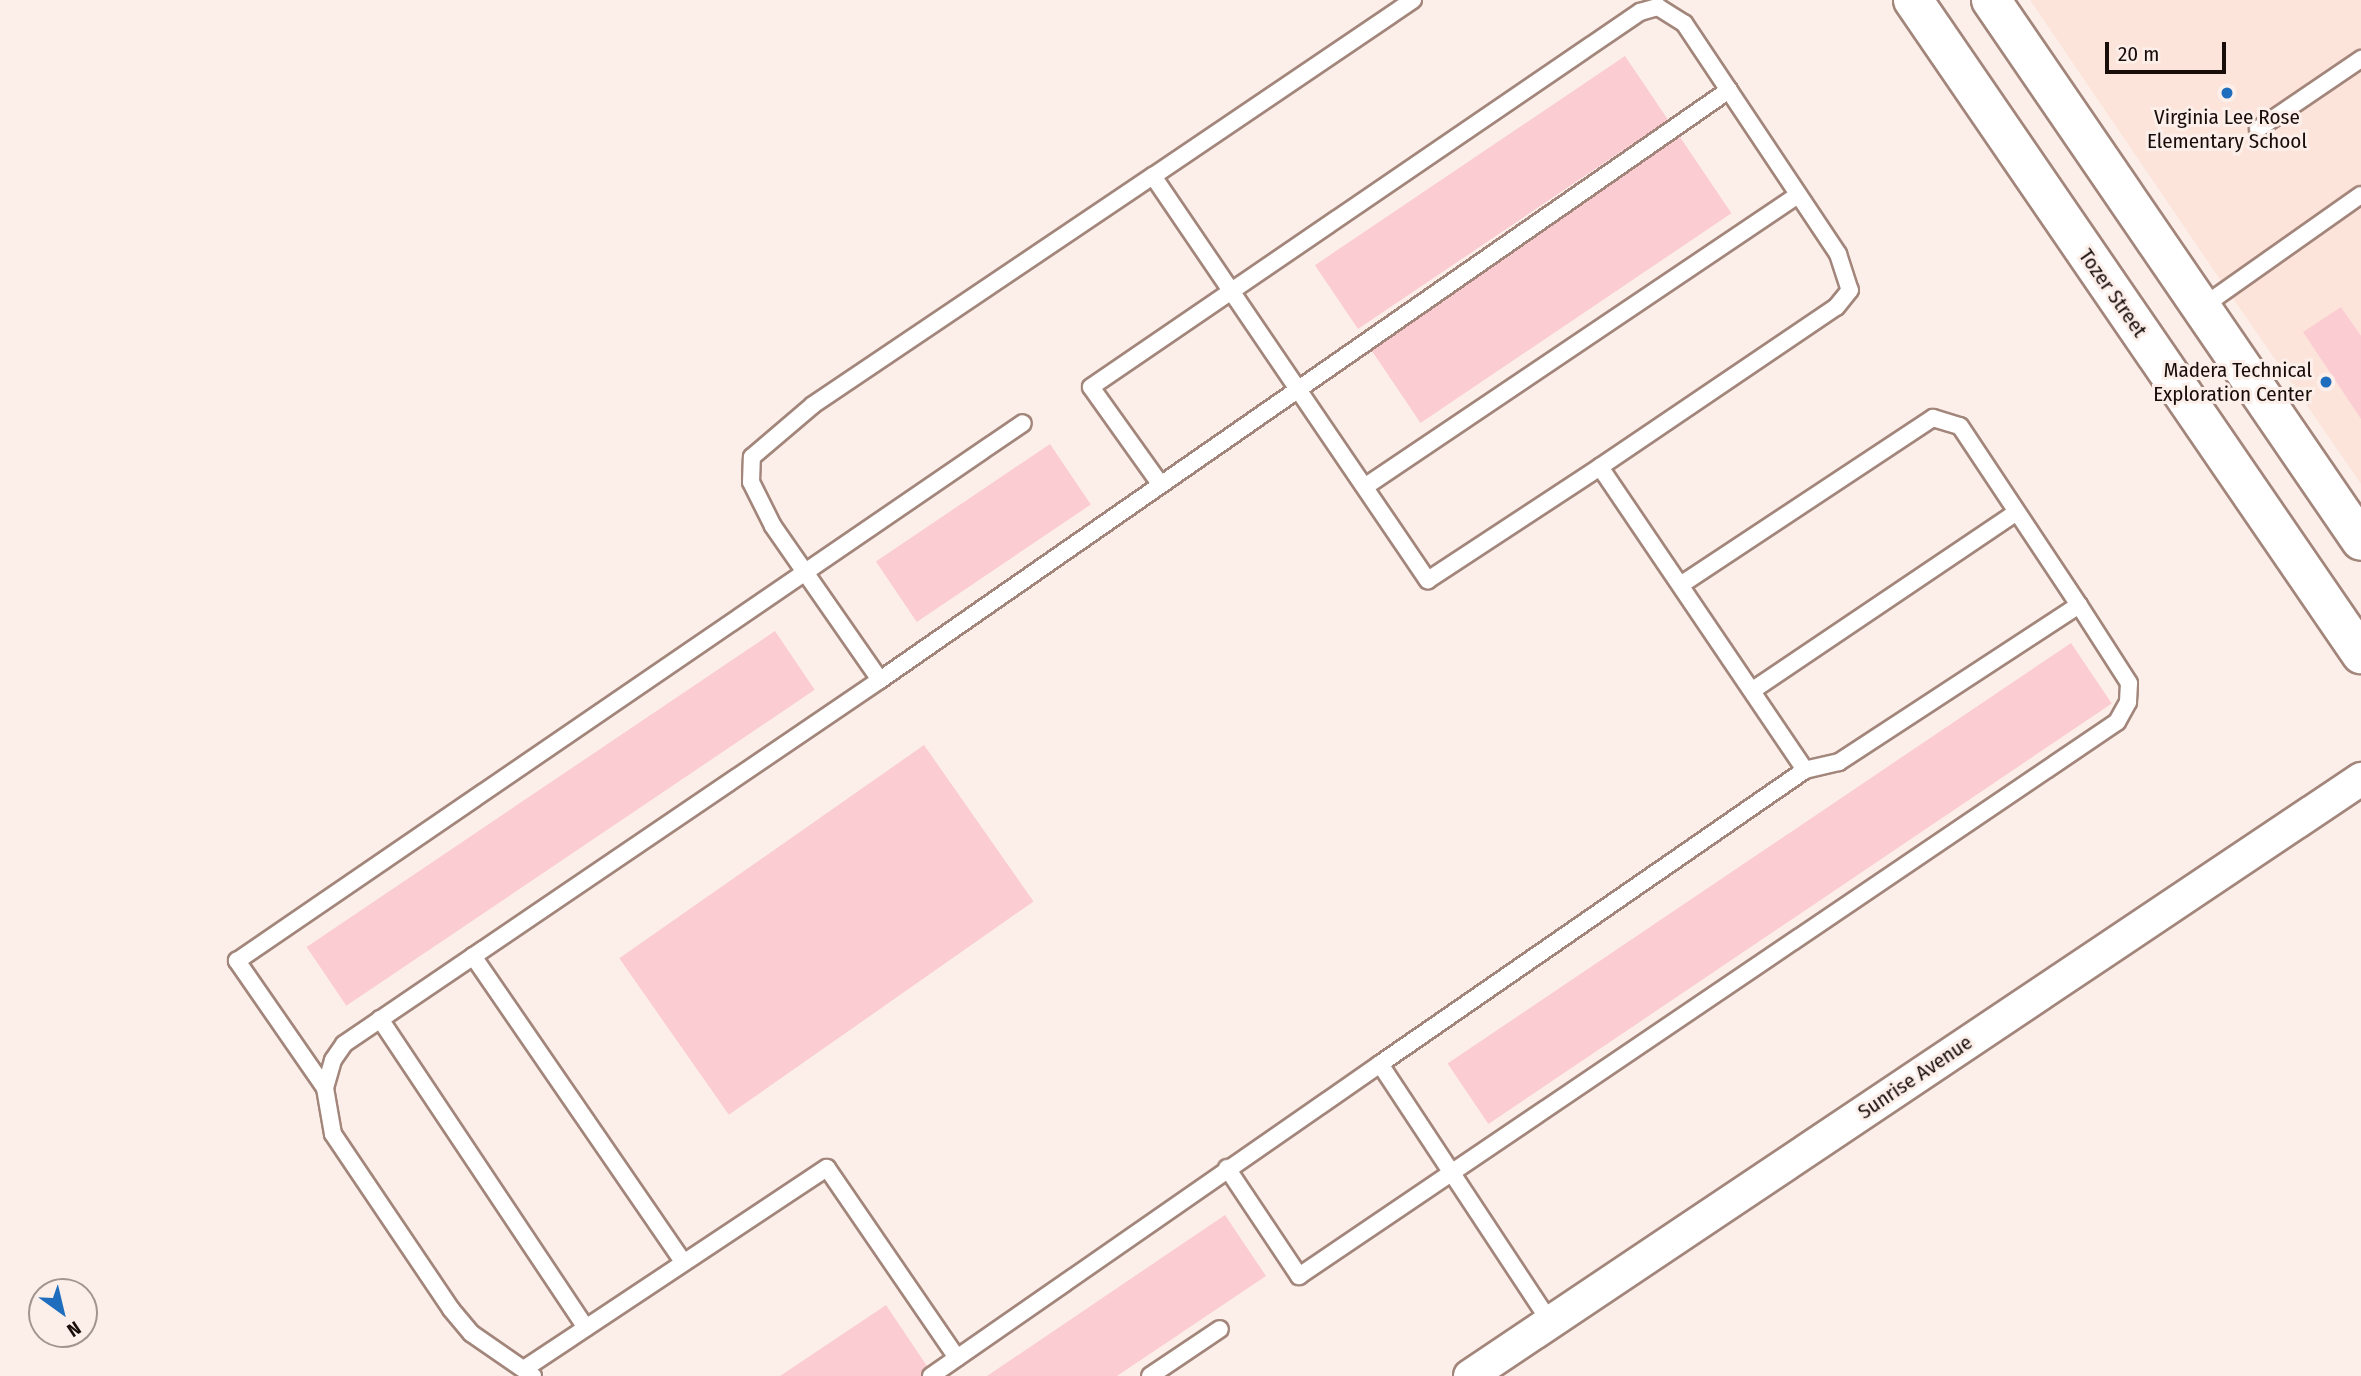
<!DOCTYPE html>
<html>
<head>
<meta charset="utf-8">
<style>
	body { margin:0 }
	#map { position:relative; width:2361px; height:1376px; overflow:hidden; background:#fcefea; font-family:"Fira Sans Condensed",sans-serif }
	div>[style] { position:absolute }
	[style*='--x'] { left:calc(var(--x)*1px); top:calc(var(--y)*1px); width:calc(var(--w)*1px); rotate:calc(var(--a)*1deg) }
	.built>* { inset:0; background:#fde4db }
	.building>* { inset:0; background:#fbcdd2; transform-origin:0 0 }
	.roads { filter:drop-shadow(2px 0 #a3867b) drop-shadow(-2px 0 #a3867b) drop-shadow(0 2px #a3867b) drop-shadow(0 -2px #a3867b) }
	.service>* { height:16px; margin:-8px; padding:0 8px; transform-origin:8px; border-radius:8px; background:#fff }
	.minor>* { height:32px; margin:-16px; padding:0 16px; transform-origin:16px; border-radius:16px; background:#fff }
	.tertiary>* { height:38px; margin:-19px; padding:0 19px; transform-origin:19px; border-radius:19px; background:#fff }
	.dots>* { width:19px; height:19px; translate:-50% -50%; box-sizing:border-box; border:4px solid #fcefea; border-radius:50% }
	span { translate:-50% -50%; white-space:nowrap; text-align:center; line-height:1.15; -webkit-text-stroke:6px #fcefea; paint-order:stroke }
	.poi-label { font-size:21px; color:#180d09 }
	.right { translate:-100% -50%; text-align:right }
	.street-label { font-size:21px; color:#180d09 }
	.north { position:absolute; left:28px; top:1278px; width:70px; height:70px; box-sizing:border-box; background:#fcefea; border:2px solid #a19590; border-radius:50%; rotate:146deg; font-size:19px; font-weight:700; line-height:28px; text-align:center; color:#180d09 }
	.north::after { content:''; display:block; margin:auto; width:24px; height:32px; background:#1f6ebd; clip-path:polygon(50% 0,100% 100%,50% 72%,0 100%) }
	.scale { position:absolute; left:2105px; top:42px; width:121px; height:32px; box-sizing:border-box; border:4px solid #180d09; border-top:0; padding-left:9px; font-size:21px; line-height:24px; white-space:nowrap; color:#180d09; -webkit-text-stroke:5px #fcefea; paint-order:stroke }
</style>
</head>
<body>
<div id="map">
	<div class="built">
		<div style="clip-path:polygon(2030px 0,2361px 0,2361px 484px,2221px 281px)"></div>
	</div>
	<div class="building">
		<div style="left:1625px;top:56px;width:77px;height:374px;rotate:56deg"></div>
		<div style="left:1680px;top:137px;width:92px;height:375px;rotate:56deg"></div>
		<div style="clip-path:polygon(2341px 307px,2361px 336px,2361px 419px,2303px 332px)"></div>
		<div style="left:1050px;top:444px;width:73px;height:210px;rotate:56deg"></div>
		<div style="left:775px;top:631px;width:71px;height:565px;rotate:56deg"></div>
		<div style="left:2071px;top:643px;width:73px;height:752px;rotate:56deg"></div>
		<div style="left:924px;top:745px;width:191px;height:372px;rotate:55deg"></div>
		<div style="clip-path:polygon(1225px 1215px,1266px 1276px,1117px 1376px,987px 1376px)"></div>
		<div style="clip-path:polygon(886px 1305px,927px 1366px,921px 1376px,780px 1376px)"></div>
	</div>
	<div class="roads">
		<div class="service">
			<div style="--x:1413;--y:0;--w:314;--a:145.9"></div>
			<div style="--x:1153;--y:176;--w:489;--a:55.8"></div>
			<div style="--x:1428;--y:580;--w:206;--a:-33.3"></div>
			<div style="--x:1600;--y:467;--w:366;--a:55.9"></div>
			<div style="--x:1805;--y:770;--w:517;--a:145.33"></div>
			<div style="--x:1380;--y:1064;--w:309;--a:56.6"></div>
			<div style="--x:2258;--y:129;--w:125;--a:-34.2"></div>
			<div style="--x:2202;--y:307;--w:194;--a:-35.2"></div>
			<div style="--x:1158;--y:481;--w:115;--a:-125.5"></div>
			<div style="--x:1091;--y:387;--w:665;--a:-34.34"></div>
			<div style="--x:1640;--y:12;--w:19;--a:-16"></div>
			<div style="--x:1658;--y:7;--w:31;--a:32"></div>
			<div style="--x:1684;--y:23;--w:278;--a:56.3"></div>
			<div style="--x:1838;--y:254;--w:38;--a:72"></div>
			<div style="--x:1850;--y:290;--w:22;--a:129"></div>
			<div style="--x:1836;--y:307;--w:285;--a:145.9"></div>
			<div style="--x:1366;--y:486;--w:521;--a:-33.96"></div>
			<div style="--x:1682;--y:584;--w:301;--a:-33.5"></div>
			<div style="--x:1933;--y:418;--w:28;--a:17"></div>
			<div style="--x:1960;--y:426;--w:215;--a:56.4"></div>
			<div style="--x:2079;--y:605;--w:287;--a:146.8"></div>
			<div style="--x:1839;--y:762;--w:35;--a:167"></div>
			<div style="--x:880;--y:680;--w:1034;--a:-34.8"></div>
			<div style="--x:1753;--y:690;--w:318;--a:-34"></div>
			<div style="--x:473;--y:956;--w:370;--a:55.5"></div>
			<div style="--x:380;--y:1019;--w:371;--a:56.3"></div>
			<div style="--x:325;--y:1088;--w:155;--a:-124.7"></div>
			<div style="--x:237;--y:961;--w:952;--a:-34.39"></div>
			<div style="--x:1227;--y:1168;--w:130;--a:56.3"></div>
			<div style="--x:1299;--y:1276;--w:988;--a:-34.11"></div>
			<div style="--x:2117;--y:722;--w:23;--a:-61"></div>
			<div style="--x:2128;--y:702;--w:19;--a:-87"></div>
			<div style="--x:2129;--y:683;--w:93;--a:-122.7"></div>
			<div style="--x:527;--y:1367;--w:360;--a:-33.6"></div>
			<div style="--x:827;--y:1168;--w:230;--a:55.6"></div>
			<div style="--x:533;--y:1376;--w:75;--a:-145.3"></div>
			<div style="--x:471;--y:1333;--w:31;--a:-130"></div>
			<div style="--x:451;--y:1309;--w:211;--a:-124"></div>
			<div style="--x:333;--y:1134;--w:47;--a:-99.9"></div>
			<div style="--x:325;--y:1088;--w:29;--a:-74"></div>
			<div style="--x:333;--y:1060;--w:19;--a:-55"></div>
			<div style="--x:344;--y:1044;--w:648;--a:-34.18"></div>
			<div style="--x:880;--y:680;--w:188;--a:-124.8"></div>
			<div style="--x:773;--y:526;--w:49;--a:-116.6"></div>
			<div style="--x:751;--y:482;--w:25;--a:-88"></div>
			<div style="--x:752;--y:457;--w:80;--a:-40.4"></div>
			<div style="--x:813;--y:405;--w:410;--a:-34"></div>
			<div style="--x:931;--y:1376;--w:547;--a:-34.79"></div>
			<div style="--x:1150;--y:1376;--w:84;--a:-33.9"></div>
		</div>
		<div class="minor">
			<div style="--x:1470;--y:1376;--w:1073;--a:-33.82"></div>
		</div>
		<div class="tertiary">
			<div style="--x:1913;--y:0;--w:793;--a:55.59"></div>
			<div style="--x:1991;--y:0;--w:655;--a:55.63"></div>
		</div>
	</div>
	<div class="dots">
		<div style="left:2227px;top:93px;background:#1f6ebd"></div>
		<div style="left:2326px;top:382px;background:#1f6ebd"></div>
	</div>
	<div class="poi-label">
		<span style="left:2227px;top:129px">Virginia Lee Rose<br>Elementary School</span>
		<span class="right" style="left:2312px;top:382px">Madera Technical<br>Exploration Center</span>
	</div>
	<div class="street-label">
		<span style="left:2113px;top:293px;rotate:55deg">Tozer Street</span>
		<span style="left:1915px;top:1077px;rotate:-34deg">Sunrise Avenue</span>
	</div>
	<div class="north">N</div>
	<div class="scale">20 m</div>
</div>
</body>
</html>
